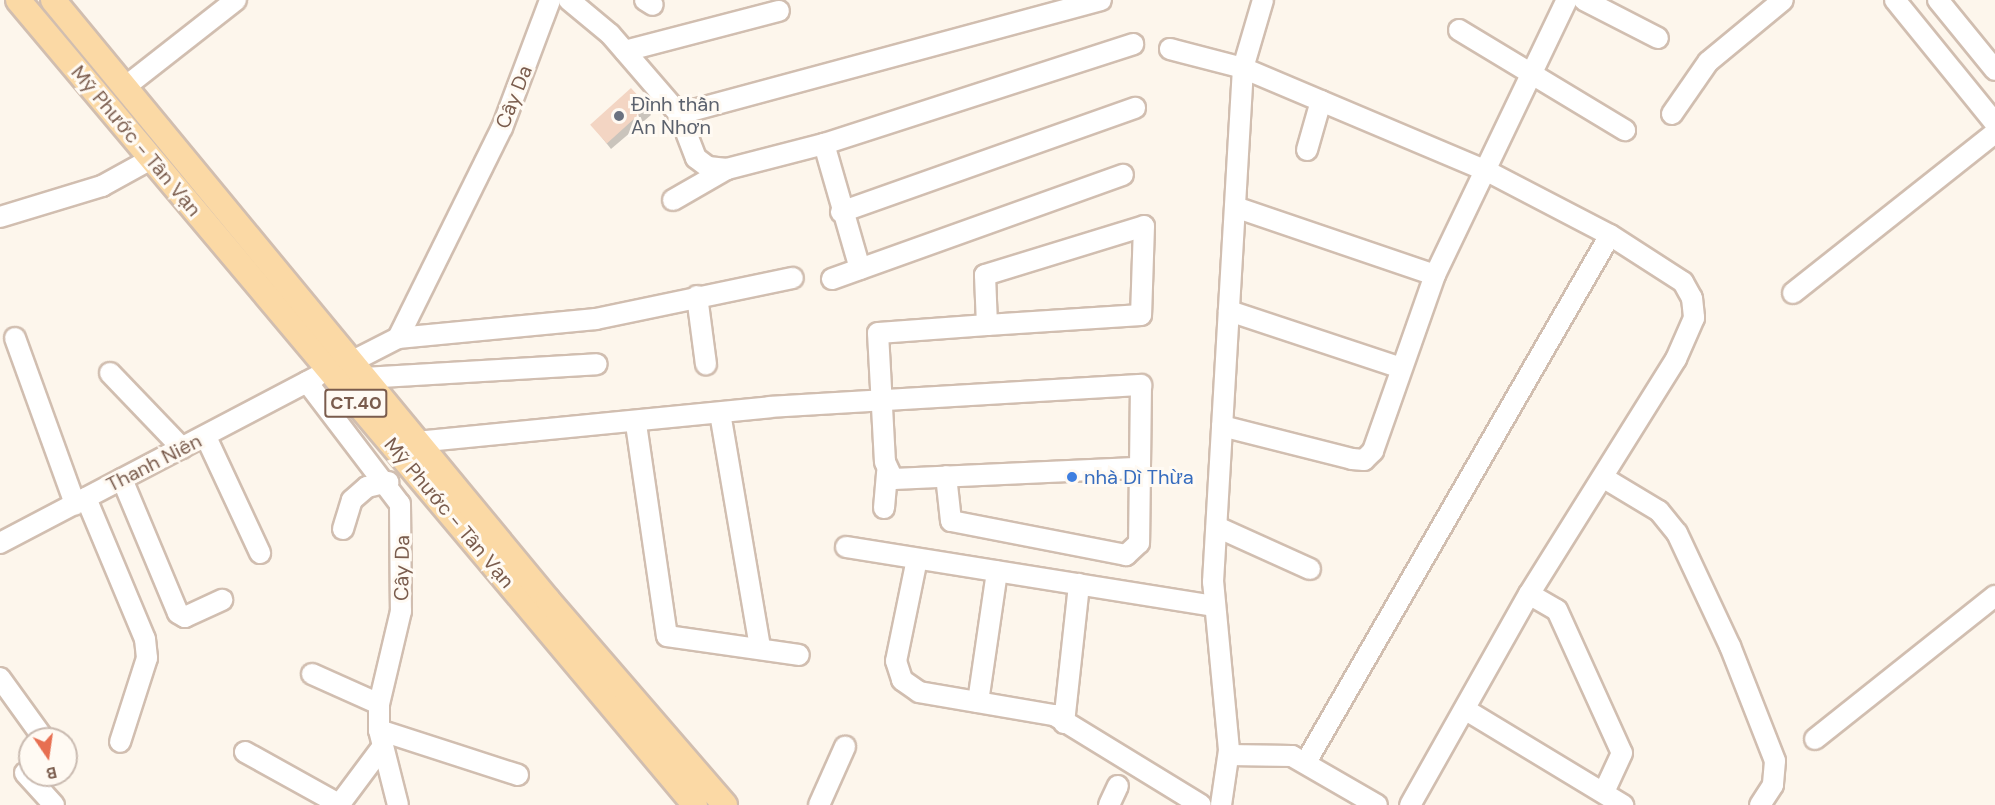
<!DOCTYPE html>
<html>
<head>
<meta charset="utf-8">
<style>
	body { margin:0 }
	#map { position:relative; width:1995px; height:805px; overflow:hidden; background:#fdf6ec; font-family:"DM Sans",sans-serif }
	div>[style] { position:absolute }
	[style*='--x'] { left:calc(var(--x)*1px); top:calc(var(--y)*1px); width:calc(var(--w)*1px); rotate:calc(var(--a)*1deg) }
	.shadow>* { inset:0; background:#0003 }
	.building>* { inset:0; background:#f3d5c3; transform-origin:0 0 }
	.roads { filter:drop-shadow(2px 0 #d1beb0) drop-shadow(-2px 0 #d1beb0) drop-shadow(0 2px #d1beb0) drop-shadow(0 -2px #d1beb0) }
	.minor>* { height:20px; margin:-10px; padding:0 10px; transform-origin:10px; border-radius:10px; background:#fff }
	.major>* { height:24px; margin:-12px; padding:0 12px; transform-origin:12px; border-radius:12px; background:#fbd9a5 }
	.dots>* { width:16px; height:16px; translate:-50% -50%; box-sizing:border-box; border:3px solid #fffaf3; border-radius:50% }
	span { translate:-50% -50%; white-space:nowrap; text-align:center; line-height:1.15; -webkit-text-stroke:6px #fffaf3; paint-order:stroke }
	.shield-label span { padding:2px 4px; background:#fffaf3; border:2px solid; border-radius:4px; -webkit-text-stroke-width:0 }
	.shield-label { font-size:18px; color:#7a5c4d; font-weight:700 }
	.street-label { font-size:20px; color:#7a5c4d }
	.worship-label { font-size:20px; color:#5b616d }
	.left { translate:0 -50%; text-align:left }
	.shop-label { font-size:20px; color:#366cbe }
	.north { position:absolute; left:18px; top:727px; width:60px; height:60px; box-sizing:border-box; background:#fffaf3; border:2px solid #cabbb1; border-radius:50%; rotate:167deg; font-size:16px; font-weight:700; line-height:24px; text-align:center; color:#7a5c4d }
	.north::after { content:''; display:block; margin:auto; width:21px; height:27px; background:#e76f51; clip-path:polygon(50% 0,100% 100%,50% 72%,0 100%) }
</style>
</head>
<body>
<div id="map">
	<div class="shadow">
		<div style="clip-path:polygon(647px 108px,651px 115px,611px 149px,592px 125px)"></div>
	</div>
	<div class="building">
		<div style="left:631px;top:88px;width:25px;height:55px;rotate:48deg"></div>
	</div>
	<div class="roads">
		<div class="minor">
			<div style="--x:569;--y:0;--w:53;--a:39.7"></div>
			<div style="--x:610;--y:34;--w:106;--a:49.2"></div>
			<div style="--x:679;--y:114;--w:47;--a:68.9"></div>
			<div style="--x:696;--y:158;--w:15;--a:37"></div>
			<div style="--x:708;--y:167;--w:19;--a:6"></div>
			<div style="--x:727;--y:169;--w:100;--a:-14.5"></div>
			<div style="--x:824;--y:144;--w:325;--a:-17.9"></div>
			<div style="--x:645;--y:0;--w:9;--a:32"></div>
			<div style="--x:1584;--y:0;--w:83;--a:27.2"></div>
			<div style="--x:1895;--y:0;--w:159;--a:50.9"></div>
			<div style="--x:1938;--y:0;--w:90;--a:50.8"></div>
			<div style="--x:1459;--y:30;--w:194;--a:31.1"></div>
			<div style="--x:1170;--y:49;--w:75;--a:14.6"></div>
			<div style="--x:1243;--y:68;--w:263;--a:22.9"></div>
			<div style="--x:1485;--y:170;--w:141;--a:27.5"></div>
			<div style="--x:1610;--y:235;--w:87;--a:32.8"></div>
			<div style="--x:1683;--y:282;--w:18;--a:61"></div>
			<div style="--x:1692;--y:298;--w:20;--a:84"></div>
			<div style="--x:1694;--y:318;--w:45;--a:113.7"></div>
			<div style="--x:1676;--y:359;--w:277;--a:122"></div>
			<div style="--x:1529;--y:594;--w:242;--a:119.4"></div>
			<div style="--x:625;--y:51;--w:159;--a:-14.6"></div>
			<div style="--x:125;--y:87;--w:141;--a:-38.1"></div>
			<div style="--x:679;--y:114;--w:437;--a:-15.1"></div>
			<div style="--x:1672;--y:114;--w:63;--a:-55.3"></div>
			<div style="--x:1708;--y:62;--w:97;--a:-39.6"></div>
			<div style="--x:824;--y:144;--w:130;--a:73.9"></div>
			<div style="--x:1307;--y:150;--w:51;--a:-74.1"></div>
			<div style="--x:673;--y:200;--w:62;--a:-29.9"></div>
			<div style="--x:1235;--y:207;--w:211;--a:18.8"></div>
			<div style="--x:841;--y:212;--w:312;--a:-19.5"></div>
			<div style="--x:0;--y:217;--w:107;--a:-16.9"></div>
			<div style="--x:102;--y:186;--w:56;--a:-28.9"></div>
			<div style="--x:832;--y:279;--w:309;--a:-19.7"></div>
			<div style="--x:1793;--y:293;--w:258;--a:-38.4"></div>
			<div style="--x:697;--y:296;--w:69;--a:82.5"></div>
			<div style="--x:1229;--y:311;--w:181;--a:18.3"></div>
			<div style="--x:987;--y:325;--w:50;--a:-92.3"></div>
			<div style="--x:985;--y:275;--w:166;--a:-17.1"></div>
			<div style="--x:1144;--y:226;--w:89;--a:91.9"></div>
			<div style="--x:1141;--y:315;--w:154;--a:176.3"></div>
			<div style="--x:987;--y:325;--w:109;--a:175.8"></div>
			<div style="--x:878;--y:333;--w:129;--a:86.9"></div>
			<div style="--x:885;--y:462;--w:19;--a:65"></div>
			<div style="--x:893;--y:479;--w:243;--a:-2.6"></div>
			<div style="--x:15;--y:338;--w:177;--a:70.1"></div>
			<div style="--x:398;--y:338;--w:199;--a:-5.5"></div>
			<div style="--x:596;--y:319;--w:201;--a:-11.8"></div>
			<div style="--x:351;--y:362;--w:53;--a:-27.1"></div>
			<div style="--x:398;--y:338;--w:234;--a:-63.7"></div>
			<div style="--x:502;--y:128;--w:137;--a:-69.4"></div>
			<div style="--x:110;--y:373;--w:104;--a:46.2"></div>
			<div style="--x:364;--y:378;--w:233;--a:-3.4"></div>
			<div style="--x:307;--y:382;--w:153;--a:52.7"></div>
			<div style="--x:400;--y:504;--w:107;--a:89.5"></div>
			<div style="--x:401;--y:611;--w:96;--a:103.3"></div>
			<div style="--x:379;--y:704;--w:26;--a:90"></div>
			<div style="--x:379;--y:730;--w:77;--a:75.8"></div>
			<div style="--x:720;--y:413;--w:238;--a:80.3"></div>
			<div style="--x:636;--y:424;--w:214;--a:81.7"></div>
			<div style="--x:667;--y:636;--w:133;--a:8.2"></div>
			<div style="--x:1222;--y:426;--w:134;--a:14.2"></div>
			<div style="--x:1352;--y:459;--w:12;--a:5"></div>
			<div style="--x:1364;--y:460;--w:13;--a:-45"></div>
			<div style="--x:1373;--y:451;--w:187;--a:-70.6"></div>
			<div style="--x:1435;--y:275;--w:305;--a:-64.4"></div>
			<div style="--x:206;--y:437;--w:128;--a:65"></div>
			<div style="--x:416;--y:442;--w:356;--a:-5.6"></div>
			<div style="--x:770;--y:407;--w:372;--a:-3.4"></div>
			<div style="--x:1141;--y:385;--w:158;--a:90.7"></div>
			<div style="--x:1139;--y:543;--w:18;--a:137"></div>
			<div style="--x:1126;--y:555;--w:178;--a:-169"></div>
			<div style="--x:951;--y:521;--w:45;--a:-96.3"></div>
			<div style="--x:1604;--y:478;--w:64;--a:31"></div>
			<div style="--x:1659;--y:511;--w:28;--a:51"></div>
			<div style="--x:1677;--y:533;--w:125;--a:64.9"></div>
			<div style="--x:1730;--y:646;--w:123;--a:68.6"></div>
			<div style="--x:1775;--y:761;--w:24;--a:95"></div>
			<div style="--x:1773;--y:785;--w:24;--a:123"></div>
			<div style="--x:122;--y:479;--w:145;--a:67.3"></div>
			<div style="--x:178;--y:613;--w:8;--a:30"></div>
			<div style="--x:185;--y:617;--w:41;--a:-24.7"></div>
			<div style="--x:86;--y:498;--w:153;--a:67.3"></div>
			<div style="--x:145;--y:639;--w:19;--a:84"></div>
			<div style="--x:147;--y:658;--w:88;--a:107.8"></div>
			<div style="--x:884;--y:508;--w:36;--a:-85"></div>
			<div style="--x:1217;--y:527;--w:102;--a:24.3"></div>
			<div style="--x:343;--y:529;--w:30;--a:-73"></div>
			<div style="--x:352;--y:500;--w:20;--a:-41"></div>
			<div style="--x:367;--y:487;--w:22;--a:-13"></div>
			<div style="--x:0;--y:543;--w:357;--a:-27.7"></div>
			<div style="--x:846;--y:547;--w:373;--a:9.1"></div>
			<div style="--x:917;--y:559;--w:104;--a:101.6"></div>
			<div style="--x:896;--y:661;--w:20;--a:72"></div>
			<div style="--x:902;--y:680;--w:21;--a:35"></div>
			<div style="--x:919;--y:692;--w:137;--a:9.7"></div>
			<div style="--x:1054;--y:715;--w:172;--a:31.5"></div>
			<div style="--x:1529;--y:594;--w:32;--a:30"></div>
			<div style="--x:1557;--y:610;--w:157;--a:65.6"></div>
			<div style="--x:1622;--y:753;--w:43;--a:114.8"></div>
			<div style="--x:312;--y:674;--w:73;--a:24.1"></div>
			<div style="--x:0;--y:678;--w:75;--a:54.2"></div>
			<div style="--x:978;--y:702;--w:132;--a:-81.7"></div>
			<div style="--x:1466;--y:710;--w:184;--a:31.2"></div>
			<div style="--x:1064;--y:723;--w:140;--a:-83.8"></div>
			<div style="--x:379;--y:730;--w:146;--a:17.9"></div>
			<div style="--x:1815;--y:739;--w:230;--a:-38.5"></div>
			<div style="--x:245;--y:752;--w:107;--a:29"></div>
			<div style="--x:1229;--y:755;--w:63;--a:0.9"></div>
			<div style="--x:1292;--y:756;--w:98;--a:30"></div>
			<div style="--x:1306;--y:762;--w:608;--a:-60.02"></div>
			<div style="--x:25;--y:773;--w:43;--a:47.8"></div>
			<div style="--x:339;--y:805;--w:69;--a:-53.3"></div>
			<div style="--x:819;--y:805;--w:64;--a:-65.9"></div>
			<div style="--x:1109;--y:805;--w:21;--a:-65"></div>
			<div style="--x:1221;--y:805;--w:56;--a:-81.7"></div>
			<div style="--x:1229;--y:750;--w:169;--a:-95.4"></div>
			<div style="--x:1213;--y:582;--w:515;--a:-86.66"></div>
			<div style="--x:1243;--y:68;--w:71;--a:-73.6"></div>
		</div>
		<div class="major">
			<div style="--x:18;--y:0;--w:1052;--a:49.94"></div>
			<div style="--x:53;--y:0;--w:778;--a:50.48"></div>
			<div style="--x:548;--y:600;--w:271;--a:49.2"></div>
		</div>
	</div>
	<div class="dots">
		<div style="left:619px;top:116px;background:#6b7280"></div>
		<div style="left:1072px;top:477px;background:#3f7fe0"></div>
	</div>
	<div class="shield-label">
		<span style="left:356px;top:403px">CT.40</span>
	</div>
	<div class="street-label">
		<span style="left:514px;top:97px;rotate:-68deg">Cây Da</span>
		<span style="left:136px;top:141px;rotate:50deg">Mỹ Phước - Tân Vạn</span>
		<span style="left:154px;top:463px;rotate:-27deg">Thanh Niên</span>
		<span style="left:449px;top:513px;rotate:50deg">Mỹ Phước - Tân Vạn</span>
		<span style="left:402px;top:568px;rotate:-89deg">Cây Da</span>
	</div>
	<div class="worship-label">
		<span class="left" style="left:631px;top:116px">Đình thần<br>An Nhơn</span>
	</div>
	<div class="shop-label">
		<span class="left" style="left:1084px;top:477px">nhà Dì Thừa</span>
	</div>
	<div class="north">B</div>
</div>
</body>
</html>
